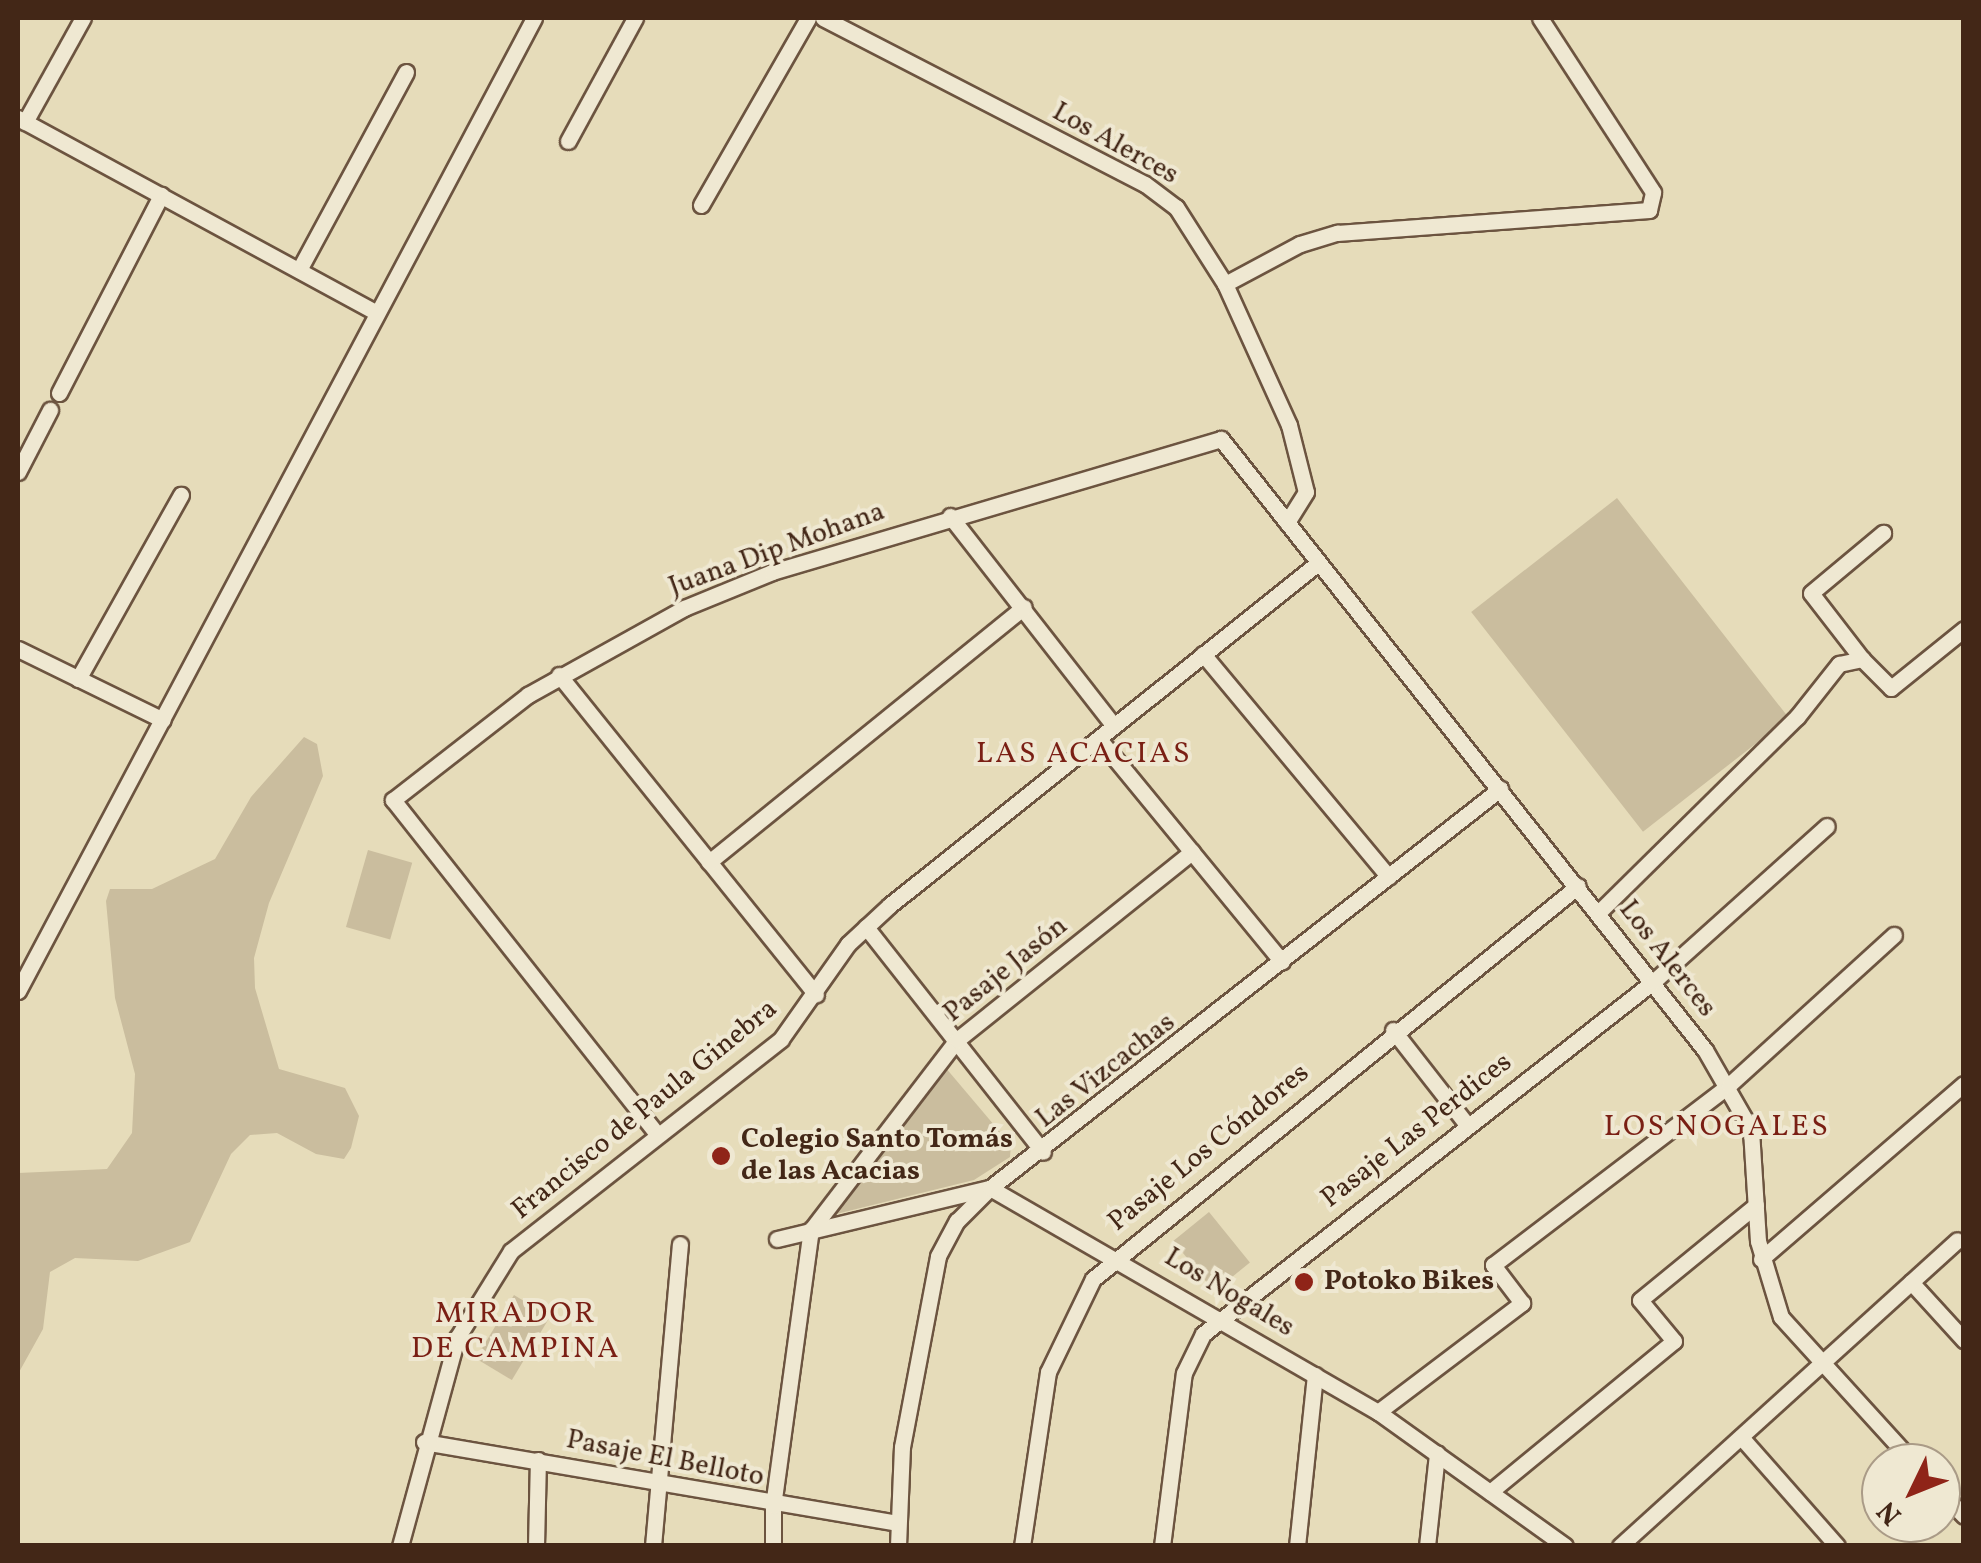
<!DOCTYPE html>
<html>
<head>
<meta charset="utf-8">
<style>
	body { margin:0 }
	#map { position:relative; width:1981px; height:1563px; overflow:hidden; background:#e6dcba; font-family:Vollkorn,serif }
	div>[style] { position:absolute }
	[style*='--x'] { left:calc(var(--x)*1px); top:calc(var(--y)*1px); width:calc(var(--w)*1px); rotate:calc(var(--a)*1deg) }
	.green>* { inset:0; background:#cabd9e; transform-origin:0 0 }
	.roads { filter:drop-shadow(2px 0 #6c5440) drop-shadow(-2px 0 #6c5440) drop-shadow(0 2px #6c5440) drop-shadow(0 -2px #6c5440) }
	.street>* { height:15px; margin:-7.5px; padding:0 7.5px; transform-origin:7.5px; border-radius:7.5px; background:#efe8d2 }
	.dots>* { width:28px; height:28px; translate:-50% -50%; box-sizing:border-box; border:5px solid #efe8d2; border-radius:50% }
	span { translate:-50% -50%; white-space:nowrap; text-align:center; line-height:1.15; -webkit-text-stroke:8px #efe8d2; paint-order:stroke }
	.street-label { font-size:28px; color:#432717 }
	.poi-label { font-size:28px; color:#432717; font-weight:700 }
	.left { translate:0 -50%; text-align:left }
	.neighbourhood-label { font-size:30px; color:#7a1f14; letter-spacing:2.5px }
	.frame { position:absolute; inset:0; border:20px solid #432717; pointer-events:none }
	.north { position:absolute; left:1861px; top:1443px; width:100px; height:100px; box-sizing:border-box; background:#efe8d2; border:2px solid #aa9b87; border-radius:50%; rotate:227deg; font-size:28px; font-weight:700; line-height:40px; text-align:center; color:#432717 }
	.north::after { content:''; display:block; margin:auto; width:35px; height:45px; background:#8f2418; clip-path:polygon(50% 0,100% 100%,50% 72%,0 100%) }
</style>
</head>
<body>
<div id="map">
	<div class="green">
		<div style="left:1617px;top:498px;width:279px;height:185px;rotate:52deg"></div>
		<div style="clip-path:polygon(304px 737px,317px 744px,323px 776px,269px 903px,254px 958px,255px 988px,279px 1069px,345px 1088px,359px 1116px,351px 1148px,344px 1159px,316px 1154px,277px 1133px,250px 1135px,231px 1154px,190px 1242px,138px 1261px,75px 1258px,50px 1272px,43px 1329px,18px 1374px,18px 1173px,107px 1169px,132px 1133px,135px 1074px,115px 998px,106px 901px,110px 889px,152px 889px,215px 859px,251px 797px)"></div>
		<div style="left:368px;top:850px;width:46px;height:80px;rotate:16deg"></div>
		<div style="clip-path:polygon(945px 1067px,1011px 1145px,1010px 1157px,974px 1180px,832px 1215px)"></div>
		<div style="left:1209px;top:1212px;width:65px;height:46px;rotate:51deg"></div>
		<div style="left:514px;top:1295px;width:42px;height:74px;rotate:31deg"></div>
	</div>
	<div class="roads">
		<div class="street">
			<div style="--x:823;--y:18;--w:362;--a:27.3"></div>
			<div style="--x:1145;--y:184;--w:39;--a:37"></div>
			<div style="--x:1176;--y:207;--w:91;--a:57.5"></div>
			<div style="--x:1225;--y:284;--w:155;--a:65.6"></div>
			<div style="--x:1289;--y:425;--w:69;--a:75.8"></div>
			<div style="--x:1306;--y:492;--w:36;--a:122"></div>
			<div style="--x:18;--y:118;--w:406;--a:28.5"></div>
			<div style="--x:25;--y:122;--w:119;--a:-60.9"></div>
			<div style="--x:568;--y:141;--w:140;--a:-61.4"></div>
			<div style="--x:701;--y:205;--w:215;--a:-60.2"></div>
			<div style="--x:299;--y:270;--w:225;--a:-61.6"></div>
			<div style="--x:1225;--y:284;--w:85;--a:-28.1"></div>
			<div style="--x:1300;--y:244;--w:39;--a:-17"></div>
			<div style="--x:1337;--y:233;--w:313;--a:-4.2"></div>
			<div style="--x:1649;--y:210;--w:18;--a:-77"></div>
			<div style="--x:1653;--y:192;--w:207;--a:-123"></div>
			<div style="--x:59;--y:393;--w:223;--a:-62.7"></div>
			<div style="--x:18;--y:472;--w:70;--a:-62.7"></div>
			<div style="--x:950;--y:516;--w:266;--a:52"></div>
			<div style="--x:18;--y:649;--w:161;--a:26.1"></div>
			<div style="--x:1203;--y:654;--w:290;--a:50.2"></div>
			<div style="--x:1862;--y:659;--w:83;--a:-127.7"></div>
			<div style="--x:1811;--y:593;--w:94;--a:-39.8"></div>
			<div style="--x:559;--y:675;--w:410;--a:51.2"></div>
			<div style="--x:78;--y:679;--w:211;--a:-60.8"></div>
			<div style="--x:1099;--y:739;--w:288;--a:50.6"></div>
			<div style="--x:709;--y:862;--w:405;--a:-39"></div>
			<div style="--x:1599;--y:912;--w:278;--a:-44.6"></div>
			<div style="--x:1797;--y:717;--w:68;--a:-51.6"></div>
			<div style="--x:1839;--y:664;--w:24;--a:-12"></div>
			<div style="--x:1862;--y:659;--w:41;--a:45"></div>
			<div style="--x:1891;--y:688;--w:94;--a:-38.9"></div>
			<div style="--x:866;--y:927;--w:286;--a:51.8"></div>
			<div style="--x:18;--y:991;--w:1101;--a:-62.06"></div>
			<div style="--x:1393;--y:1030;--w:117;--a:52"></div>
			<div style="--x:657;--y:1134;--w:426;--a:-128.3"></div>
			<div style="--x:393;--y:800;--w:171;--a:-37.9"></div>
			<div style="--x:528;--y:695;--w:179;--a:-29.1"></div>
			<div style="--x:684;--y:608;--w:95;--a:-22.2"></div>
			<div style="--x:772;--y:572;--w:468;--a:-16.5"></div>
			<div style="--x:1221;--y:439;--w:779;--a:51.62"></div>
			<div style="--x:1705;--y:1050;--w:92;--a:60.1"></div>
			<div style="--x:1751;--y:1130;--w:111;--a:86.4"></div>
			<div style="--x:1758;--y:1241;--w:79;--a:73.2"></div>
			<div style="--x:1781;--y:1317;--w:197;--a:47.7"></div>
			<div style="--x:777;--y:1239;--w:219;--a:-13.5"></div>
			<div style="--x:990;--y:1188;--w:448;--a:30"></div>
			<div style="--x:1378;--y:1412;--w:230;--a:35.6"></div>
			<div style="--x:1761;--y:1259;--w:268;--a:-40.8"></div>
			<div style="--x:1911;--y:1282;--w:79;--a:47.6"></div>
			<div style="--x:1378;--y:1412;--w:181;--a:-37.1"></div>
			<div style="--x:1522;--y:1303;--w:48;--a:-127.3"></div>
			<div style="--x:1493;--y:1265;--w:297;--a:-37.3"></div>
			<div style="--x:1729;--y:1085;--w:223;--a:-42.3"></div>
			<div style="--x:1741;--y:1437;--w:145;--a:48.6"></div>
			<div style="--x:424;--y:1442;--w:480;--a:9.7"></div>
			<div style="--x:1490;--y:1492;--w:238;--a:-39.4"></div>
			<div style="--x:1674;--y:1341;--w:53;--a:-129.7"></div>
			<div style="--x:1640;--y:1300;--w:150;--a:-39.3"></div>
			<div style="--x:1941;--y:1492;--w:33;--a:46"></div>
			<div style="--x:400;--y:1546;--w:216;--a:-74.7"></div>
			<div style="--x:457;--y:1338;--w:102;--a:-58.2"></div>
			<div style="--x:511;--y:1251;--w:343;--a:-38.1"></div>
			<div style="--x:781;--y:1039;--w:116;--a:-54.8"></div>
			<div style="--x:848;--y:944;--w:57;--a:-42.9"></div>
			<div style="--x:890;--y:905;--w:548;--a:-38.63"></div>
			<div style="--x:536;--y:1546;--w:86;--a:-88.7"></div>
			<div style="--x:653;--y:1546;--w:303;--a:-84.9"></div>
			<div style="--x:773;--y:1546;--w:40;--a:-90"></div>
			<div style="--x:773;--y:1506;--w:279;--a:-82.2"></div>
			<div style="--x:811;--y:1230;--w:240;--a:-52.5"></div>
			<div style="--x:957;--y:1040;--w:301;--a:-38.7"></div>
			<div style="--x:898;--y:1546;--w:99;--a:-87.7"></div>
			<div style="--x:902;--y:1447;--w:194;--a:-79.3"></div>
			<div style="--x:938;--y:1256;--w:40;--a:-62"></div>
			<div style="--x:957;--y:1221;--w:47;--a:-45"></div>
			<div style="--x:990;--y:1188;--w:648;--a:-38.04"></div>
			<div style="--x:1022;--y:1546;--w:176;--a:-81.5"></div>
			<div style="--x:1048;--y:1372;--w:103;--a:-64.2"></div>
			<div style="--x:1093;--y:1279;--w:624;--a:-39.02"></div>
			<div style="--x:1162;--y:1546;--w:174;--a:-82.8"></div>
			<div style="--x:1184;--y:1373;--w:43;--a:-64"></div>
			<div style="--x:1203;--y:1334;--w:573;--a:-38.05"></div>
			<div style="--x:1654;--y:981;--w:232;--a:-41.9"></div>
			<div style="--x:1297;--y:1546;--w:172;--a:-84"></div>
			<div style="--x:1427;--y:1546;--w:93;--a:-83.8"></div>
			<div style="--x:1620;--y:1546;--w:455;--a:-42.2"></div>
		</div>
	</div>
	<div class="dots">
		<div style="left:721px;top:1156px;background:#8f2418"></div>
		<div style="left:1304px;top:1282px;background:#8f2418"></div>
	</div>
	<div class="street-label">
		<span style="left:1115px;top:144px;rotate:29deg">Los Alerces</span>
		<span style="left:777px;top:550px;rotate:-20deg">Juana Dip Mohana</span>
		<span style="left:1667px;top:959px;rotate:52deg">Los Alerces</span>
		<span style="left:1006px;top:970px;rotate:-39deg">Pasaje Jasón</span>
		<span style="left:1106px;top:1071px;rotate:-38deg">Las Vizcachas</span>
		<span style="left:645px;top:1110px;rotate:-39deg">Francisco de Paula Ginebra</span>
		<span style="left:1417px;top:1131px;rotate:-38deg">Pasaje Las Perdices</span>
		<span style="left:1209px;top:1148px;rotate:-39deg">Pasaje Los Cóndores</span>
		<span style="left:1229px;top:1293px;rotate:31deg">Los Nogales</span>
		<span style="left:665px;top:1459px;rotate:11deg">Pasaje El Belloto</span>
	</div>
	<div class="poi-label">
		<span class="left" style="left:741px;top:1156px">Colegio Santo Tomás<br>de las Acacias</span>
		<span class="left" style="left:1324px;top:1282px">Potoko Bikes</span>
	</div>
	<div class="neighbourhood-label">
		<span style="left:1084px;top:754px">LAS ACACIAS</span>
		<span style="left:1717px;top:1127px">LOS NOGALES</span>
		<span style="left:516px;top:1331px">MIRADOR<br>DE CAMPINA</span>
	</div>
	<div class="frame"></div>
	<div class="north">N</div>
</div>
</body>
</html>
